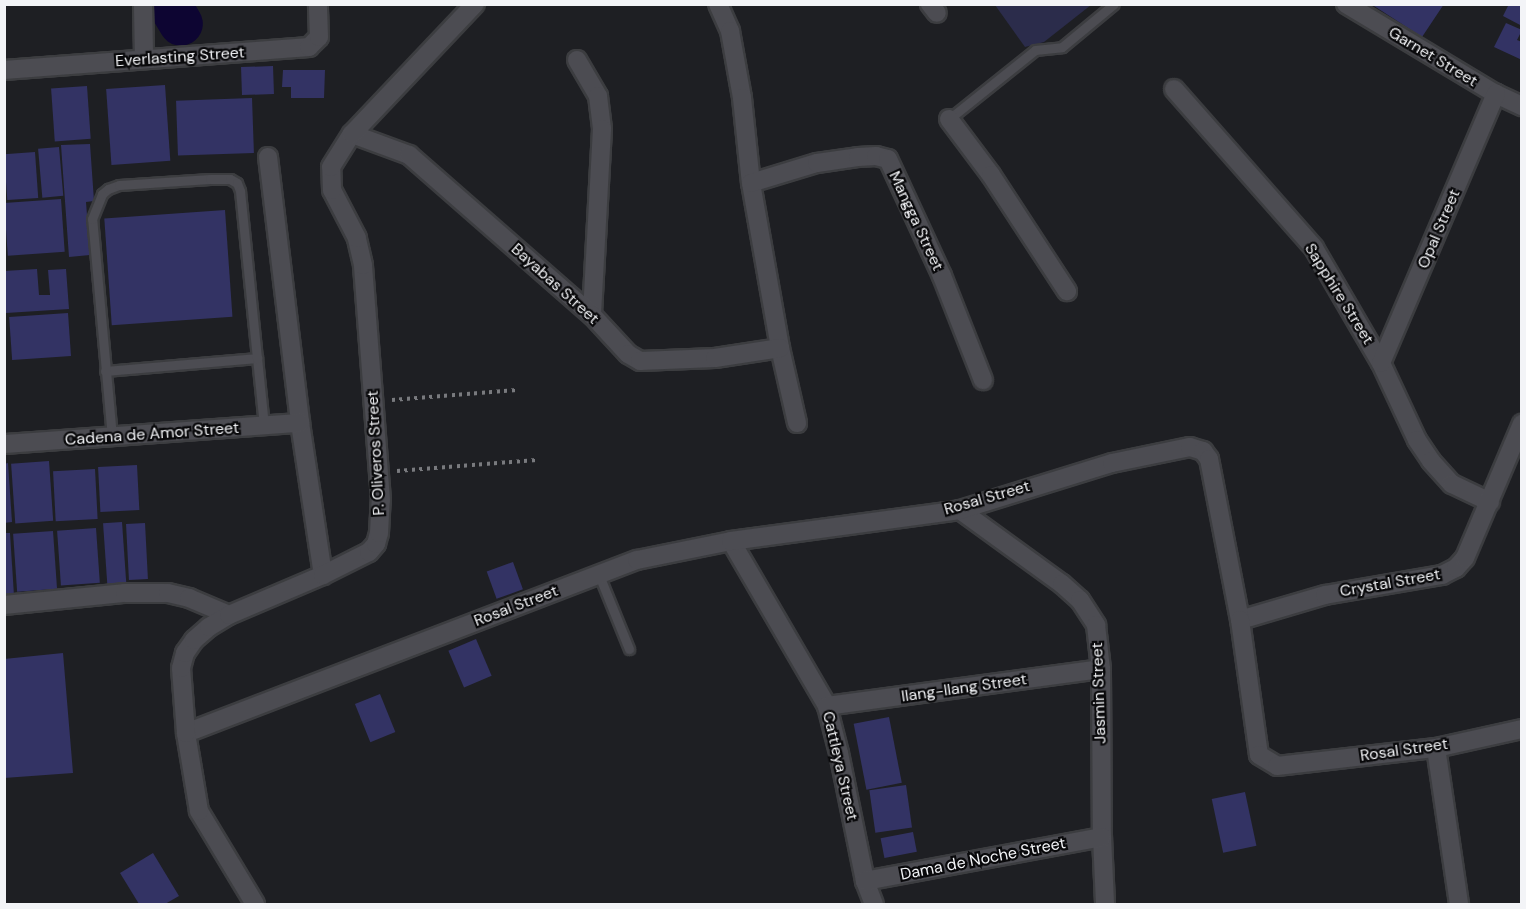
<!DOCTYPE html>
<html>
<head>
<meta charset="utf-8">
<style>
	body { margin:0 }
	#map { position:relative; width:1526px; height:909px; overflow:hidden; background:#1e1f23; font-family:"DM Sans",sans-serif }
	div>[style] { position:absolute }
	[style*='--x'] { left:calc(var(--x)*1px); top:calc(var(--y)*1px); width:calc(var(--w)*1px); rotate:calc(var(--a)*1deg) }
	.green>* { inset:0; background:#2b2c4b }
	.river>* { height:44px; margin:-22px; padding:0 22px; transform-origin:22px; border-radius:22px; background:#0d0532 }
	.building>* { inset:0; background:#333364; transform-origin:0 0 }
	.path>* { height:4px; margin-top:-2px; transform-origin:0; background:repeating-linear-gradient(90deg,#797a7e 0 3px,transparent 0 7.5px) }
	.roads { filter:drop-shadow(2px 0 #3c3d40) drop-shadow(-2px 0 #3c3d40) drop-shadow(0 2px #3c3d40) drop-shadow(0 -2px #3c3d40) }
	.service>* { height:9px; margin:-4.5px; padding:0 4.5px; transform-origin:4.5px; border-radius:4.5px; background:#4c4c52 }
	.minor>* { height:18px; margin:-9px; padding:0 9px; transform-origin:9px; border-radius:9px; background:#4c4c52 }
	span { translate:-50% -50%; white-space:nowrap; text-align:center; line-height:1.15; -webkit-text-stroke:4.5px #09090b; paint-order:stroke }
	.street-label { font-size:16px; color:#f3f4f7 }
	.frame { position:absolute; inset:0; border:6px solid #f3f4f7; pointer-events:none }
</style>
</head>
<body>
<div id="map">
	<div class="green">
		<div style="clip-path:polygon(995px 5px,1091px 5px,1044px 42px,1025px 47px)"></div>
	</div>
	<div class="river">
		<div style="--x:169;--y:4;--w:23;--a:59"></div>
	</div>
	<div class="building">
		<div style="clip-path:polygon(1371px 4px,1444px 4px,1422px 37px)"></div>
		<div style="clip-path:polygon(1509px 4px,1522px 4px,1522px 26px,1503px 16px)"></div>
		<div style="clip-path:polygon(1506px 23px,1522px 30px,1517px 40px,1522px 42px,1522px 60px,1494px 47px)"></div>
		<div style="left:273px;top:66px;width:28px;height:32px;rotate:88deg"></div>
		<div style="clip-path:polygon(283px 70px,325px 70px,324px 98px,291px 98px,291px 87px,282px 87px)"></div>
		<div style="left:165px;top:85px;width:76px;height:59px;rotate:86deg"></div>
		<div style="left:87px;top:86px;width:53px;height:36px;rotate:86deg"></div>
		<div style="left:252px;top:98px;width:55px;height:76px;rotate:88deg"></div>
		<div style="clip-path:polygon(90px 144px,94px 201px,86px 202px,90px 255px,69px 257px,61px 145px)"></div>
		<div style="left:59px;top:147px;width:49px;height:21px;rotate:85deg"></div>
		<div style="left:35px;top:152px;width:46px;height:31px;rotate:86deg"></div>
		<div style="left:61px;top:199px;width:53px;height:57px;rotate:86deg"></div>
		<div style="left:225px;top:210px;width:107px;height:121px;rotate:86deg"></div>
		<div style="clip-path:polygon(37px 269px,39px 295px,50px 295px,48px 270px,66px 269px,69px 309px,6px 313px,4px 271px)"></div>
		<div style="left:68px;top:313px;width:43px;height:59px;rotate:86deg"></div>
		<div style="left:49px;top:461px;width:60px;height:38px;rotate:86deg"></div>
		<div style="clip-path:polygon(8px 463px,12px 522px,4px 523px,4px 464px)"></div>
		<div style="left:137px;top:465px;width:45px;height:39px;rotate:87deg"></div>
		<div style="left:95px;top:469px;width:50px;height:42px;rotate:87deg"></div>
		<div style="left:122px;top:522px;width:62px;height:19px;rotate:86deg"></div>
		<div style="left:145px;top:523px;width:56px;height:19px;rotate:87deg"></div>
		<div style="left:96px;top:528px;width:55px;height:39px;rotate:86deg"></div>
		<div style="left:53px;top:531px;width:58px;height:40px;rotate:86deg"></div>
		<div style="clip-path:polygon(4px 533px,10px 533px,14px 596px,4px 596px)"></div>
		<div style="left:513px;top:562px;width:29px;height:28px;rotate:70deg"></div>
		<div style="left:476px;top:639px;width:40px;height:30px;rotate:67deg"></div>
		<div style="clip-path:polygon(63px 653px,73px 773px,4px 778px,4px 659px)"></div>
		<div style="left:380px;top:694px;width:41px;height:27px;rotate:68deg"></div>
		<div style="left:889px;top:717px;width:67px;height:36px;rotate:79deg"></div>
		<div style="left:906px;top:785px;width:43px;height:37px;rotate:82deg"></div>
		<div style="left:1245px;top:792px;width:55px;height:34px;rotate:78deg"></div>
		<div style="left:913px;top:832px;width:20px;height:33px;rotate:79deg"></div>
		<div style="clip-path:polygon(153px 853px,179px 896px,165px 904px,139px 904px,120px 873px)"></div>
	</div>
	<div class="path">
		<div style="--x:392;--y:400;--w:125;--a:-4.6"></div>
		<div style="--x:397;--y:471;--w:140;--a:-4.5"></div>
	</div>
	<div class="roads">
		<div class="service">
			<div style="--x:949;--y:119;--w:110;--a:-38.7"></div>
			<div style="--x:1035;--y:50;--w:27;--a:-6"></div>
			<div style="--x:1062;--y:47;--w:67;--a:-39.6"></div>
			<div style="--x:105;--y:371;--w:153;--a:-4.9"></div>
			<div style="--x:257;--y:358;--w:68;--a:84.1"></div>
			<div style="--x:112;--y:437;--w:219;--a:-95.2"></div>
			<div style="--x:92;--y:219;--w:27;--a:-68"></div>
			<div style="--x:102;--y:194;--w:8;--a:-40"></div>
			<div style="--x:108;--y:189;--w:12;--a:-20"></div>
			<div style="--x:119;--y:185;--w:91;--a:-3.8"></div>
			<div style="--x:210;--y:179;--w:20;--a:0"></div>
			<div style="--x:230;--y:179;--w:8;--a:30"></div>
			<div style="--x:237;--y:183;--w:9;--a:69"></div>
			<div style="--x:240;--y:191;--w:168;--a:84.2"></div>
			<div style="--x:599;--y:575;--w:80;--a:67.9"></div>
		</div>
		<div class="minor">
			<div style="--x:143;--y:4;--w:54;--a:88.9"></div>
			<div style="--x:718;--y:4;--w:30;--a:66"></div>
			<div style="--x:730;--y:31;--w:68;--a:79.8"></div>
			<div style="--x:742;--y:98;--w:85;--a:84"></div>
			<div style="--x:751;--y:183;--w:168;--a:80"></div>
			<div style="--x:780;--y:348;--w:77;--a:77.2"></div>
			<div style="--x:930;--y:4;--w:11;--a:52"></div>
			<div style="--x:1346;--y:4;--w:175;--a:31"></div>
			<div style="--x:1496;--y:94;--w:29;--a:25"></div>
			<div style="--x:577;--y:60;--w:42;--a:59.7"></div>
			<div style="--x:598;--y:96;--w:33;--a:83"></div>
			<div style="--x:602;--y:129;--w:186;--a:93.1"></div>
			<div style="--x:4;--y:70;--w:306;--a:-4.3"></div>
			<div style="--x:309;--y:47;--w:14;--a:-45"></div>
			<div style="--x:319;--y:37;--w:33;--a:-92"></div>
			<div style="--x:1174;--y:89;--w:212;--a:48.6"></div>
			<div style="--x:1314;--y:248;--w:133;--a:59.8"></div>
			<div style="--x:1381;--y:363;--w:85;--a:64.9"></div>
			<div style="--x:1417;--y:440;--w:25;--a:56"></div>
			<div style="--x:1431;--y:461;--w:31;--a:48"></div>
			<div style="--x:1452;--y:484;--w:42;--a:25.3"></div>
			<div style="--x:949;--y:119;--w:70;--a:53.1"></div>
			<div style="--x:991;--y:175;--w:139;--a:56.8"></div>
			<div style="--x:352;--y:134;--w:61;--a:20.2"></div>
			<div style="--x:409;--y:155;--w:243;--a:41.2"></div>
			<div style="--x:592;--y:315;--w:53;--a:47.3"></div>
			<div style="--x:628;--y:354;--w:14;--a:30"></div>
			<div style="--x:640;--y:361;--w:75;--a:-2.3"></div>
			<div style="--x:715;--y:358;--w:66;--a:-8.7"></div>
			<div style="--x:268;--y:157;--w:268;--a:83.1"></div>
			<div style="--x:300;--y:423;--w:154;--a:81.4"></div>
			<div style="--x:751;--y:183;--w:69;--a:-16.9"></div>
			<div style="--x:817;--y:163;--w:41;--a:-8.3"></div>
			<div style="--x:858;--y:157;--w:18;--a:-3"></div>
			<div style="--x:876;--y:156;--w:12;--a:14"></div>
			<div style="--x:888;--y:159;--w:129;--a:65.2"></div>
			<div style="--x:942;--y:276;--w:112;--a:68.5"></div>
			<div style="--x:1381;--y:363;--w:293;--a:-66.9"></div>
			<div style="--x:4;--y:444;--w:297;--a:-4.1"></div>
			<div style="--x:960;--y:510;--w:126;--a:36"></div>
			<div style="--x:1062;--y:584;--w:24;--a:42"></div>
			<div style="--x:1080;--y:600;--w:30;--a:57"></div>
			<div style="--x:1096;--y:625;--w:44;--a:83.5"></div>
			<div style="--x:1101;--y:669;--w:168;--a:89.7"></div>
			<div style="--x:1102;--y:837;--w:67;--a:87.4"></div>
			<div style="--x:731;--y:541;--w:191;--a:59.8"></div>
			<div style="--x:827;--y:706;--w:49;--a:75.7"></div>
			<div style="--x:839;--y:753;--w:131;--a:78.5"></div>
			<div style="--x:865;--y:881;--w:25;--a:69"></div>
			<div style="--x:4;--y:605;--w:122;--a:-5.7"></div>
			<div style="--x:125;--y:593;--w:43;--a:0"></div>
			<div style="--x:168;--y:593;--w:22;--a:13"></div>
			<div style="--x:189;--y:598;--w:43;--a:23"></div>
			<div style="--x:1240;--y:620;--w:89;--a:-16.4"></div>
			<div style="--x:1325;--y:595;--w:119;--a:-9.7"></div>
			<div style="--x:1442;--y:575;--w:16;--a:-27"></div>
			<div style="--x:1456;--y:568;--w:13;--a:-48"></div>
			<div style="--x:1465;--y:558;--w:146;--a:-67"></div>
			<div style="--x:827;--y:706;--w:276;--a:-7.7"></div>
			<div style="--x:186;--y:733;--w:483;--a:-21"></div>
			<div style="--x:637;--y:560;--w:96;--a:-11.4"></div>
			<div style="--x:731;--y:541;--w:231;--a:-7.7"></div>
			<div style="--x:960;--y:510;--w:159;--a:-17.2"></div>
			<div style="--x:1112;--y:463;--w:80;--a:-11.6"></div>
			<div style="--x:1190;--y:447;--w:14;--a:17"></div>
			<div style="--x:1203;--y:451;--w:10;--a:53"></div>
			<div style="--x:1209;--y:459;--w:164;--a:79.1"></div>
			<div style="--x:1240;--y:620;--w:136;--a:82"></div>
			<div style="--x:1259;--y:755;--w:21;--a:31"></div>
			<div style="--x:1277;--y:766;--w:160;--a:-6.5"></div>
			<div style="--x:1436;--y:748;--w:88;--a:-12.5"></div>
			<div style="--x:1436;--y:748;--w:158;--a:81.6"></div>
			<div style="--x:865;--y:881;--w:241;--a:-10.5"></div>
			<div style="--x:255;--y:904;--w:109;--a:-121.1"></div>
			<div style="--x:199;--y:811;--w:79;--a:-99.5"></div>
			<div style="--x:186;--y:733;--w:65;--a:-94.4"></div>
			<div style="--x:181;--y:668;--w:16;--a:-75"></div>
			<div style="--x:185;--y:653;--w:16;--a:-55"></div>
			<div style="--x:194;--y:640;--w:20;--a:-41"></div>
			<div style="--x:209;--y:627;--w:23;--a:-31"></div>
			<div style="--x:229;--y:615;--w:102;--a:-23.1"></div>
			<div style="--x:323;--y:575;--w:51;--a:-26.6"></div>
			<div style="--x:369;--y:552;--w:11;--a:-49"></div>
			<div style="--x:376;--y:544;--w:11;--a:-75"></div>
			<div style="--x:379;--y:533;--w:33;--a:-87"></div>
			<div style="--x:381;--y:500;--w:236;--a:-94.4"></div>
			<div style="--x:363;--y:265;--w:28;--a:-103"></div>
			<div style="--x:357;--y:238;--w:54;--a:-117.5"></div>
			<div style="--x:332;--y:190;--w:23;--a:-92"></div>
			<div style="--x:331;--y:167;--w:39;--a:-58"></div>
			<div style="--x:352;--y:134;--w:179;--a:-46.6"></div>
		</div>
	</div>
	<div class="street-label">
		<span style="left:180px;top:57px;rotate:-4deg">Everlasting Street</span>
		<span style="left:1433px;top:57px;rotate:31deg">Garnet Street</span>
		<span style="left:916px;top:221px;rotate:65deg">Mangga Street</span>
		<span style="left:1439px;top:229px;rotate:-67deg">Opal Street</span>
		<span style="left:555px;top:284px;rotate:42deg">Bayabas Street</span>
		<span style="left:1339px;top:294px;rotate:58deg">Sapphire Street</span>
		<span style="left:152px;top:434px;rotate:-4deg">Cadena de Amor Street</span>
		<span style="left:376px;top:453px;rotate:-93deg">P. Oliveros Street</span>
		<span style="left:987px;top:498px;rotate:-16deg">Rosal Street</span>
		<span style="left:1390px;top:583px;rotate:-10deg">Crystal Street</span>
		<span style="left:516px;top:606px;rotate:-21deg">Rosal Street</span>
		<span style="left:964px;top:688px;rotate:-8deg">Ilang-Ilang Street</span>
		<span style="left:1099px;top:693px;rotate:-92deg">Jasmin Street</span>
		<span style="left:1404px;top:750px;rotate:-8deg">Rosal Street</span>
		<span style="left:840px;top:766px;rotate:77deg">Cattleya Street</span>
		<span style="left:983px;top:859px;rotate:-11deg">Dama de Noche Street</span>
	</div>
	<div class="frame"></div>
</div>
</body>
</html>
